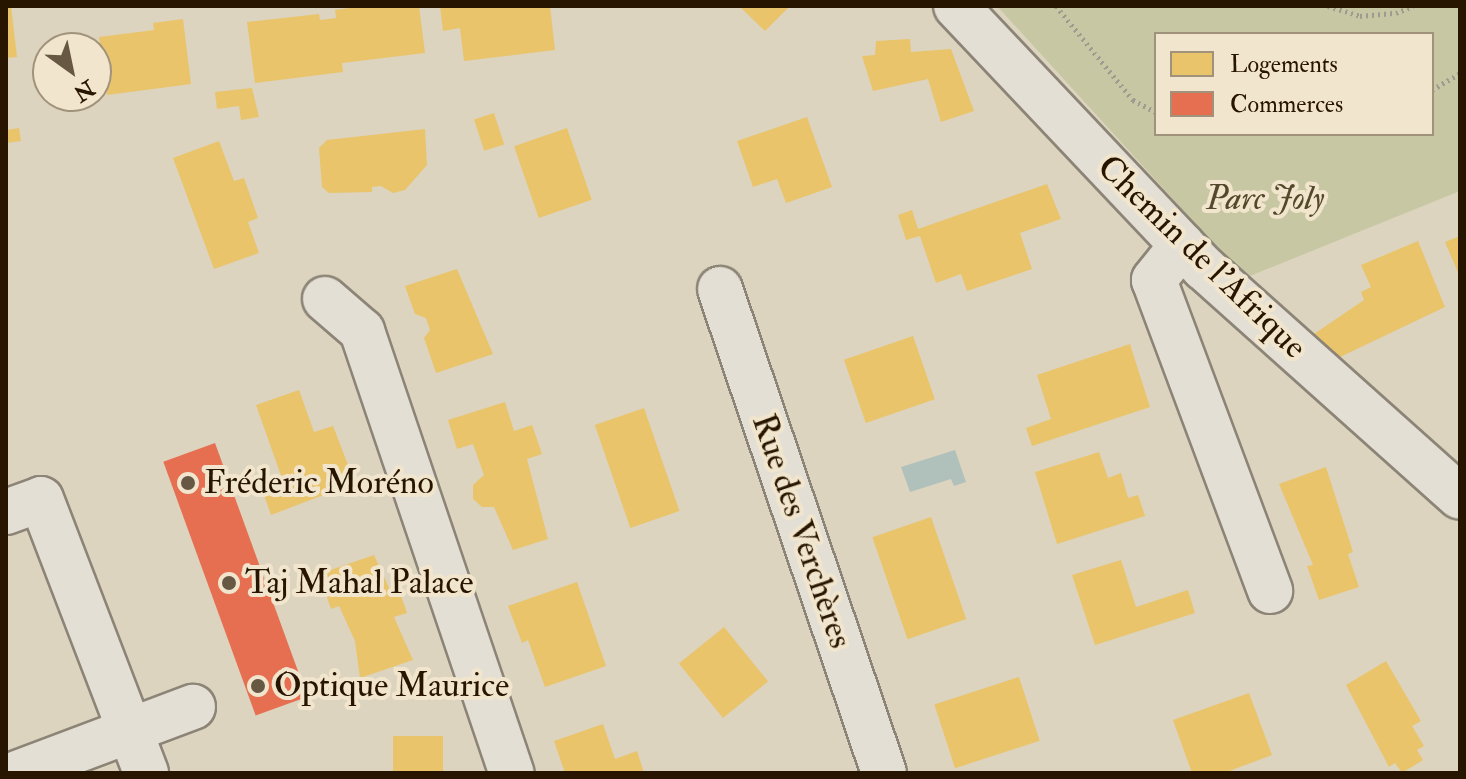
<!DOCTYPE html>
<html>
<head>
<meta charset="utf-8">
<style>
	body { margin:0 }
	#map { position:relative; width:1466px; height:779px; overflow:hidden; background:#dcd4bf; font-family:"IM FELL Double Pica",serif }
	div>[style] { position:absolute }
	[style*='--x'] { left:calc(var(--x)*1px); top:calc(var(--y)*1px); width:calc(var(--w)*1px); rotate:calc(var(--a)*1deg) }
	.green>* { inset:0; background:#c7c8a3 }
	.water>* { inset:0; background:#b0c0ba }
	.homes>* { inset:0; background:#e9c46a; transform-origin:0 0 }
	.shops>* { inset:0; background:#e76f51; transform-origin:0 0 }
	.path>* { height:5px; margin-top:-2.5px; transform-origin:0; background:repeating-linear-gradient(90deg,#a0998f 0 2px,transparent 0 6px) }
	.roads { filter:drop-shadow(2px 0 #8c8476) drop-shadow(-2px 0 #8c8476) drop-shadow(0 2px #8c8476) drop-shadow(0 -2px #8c8476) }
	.minor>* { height:44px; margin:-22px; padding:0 22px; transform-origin:22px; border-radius:22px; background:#e4dfd5 }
	.dots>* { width:22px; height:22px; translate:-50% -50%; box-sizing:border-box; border:4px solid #f1e6cd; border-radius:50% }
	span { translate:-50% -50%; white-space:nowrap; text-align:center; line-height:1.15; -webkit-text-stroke:8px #f1e6cd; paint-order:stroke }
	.park-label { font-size:34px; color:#53482a; font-style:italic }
	.street-label { font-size:34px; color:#281500 }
	.poi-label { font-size:34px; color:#281500 }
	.left { translate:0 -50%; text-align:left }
	.frame { position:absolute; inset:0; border:8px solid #281500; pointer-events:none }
	.legend { position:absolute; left:1154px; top:32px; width:280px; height:104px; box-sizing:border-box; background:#f1e6cd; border:2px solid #a1927b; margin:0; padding:10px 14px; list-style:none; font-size:24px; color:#281500 }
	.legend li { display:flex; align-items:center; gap:16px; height:40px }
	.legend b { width:40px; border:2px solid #a1927b }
	.north { position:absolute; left:32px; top:32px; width:80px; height:80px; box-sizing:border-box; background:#f1e6cd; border:2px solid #a1927b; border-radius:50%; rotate:147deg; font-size:22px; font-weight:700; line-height:32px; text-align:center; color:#281500 }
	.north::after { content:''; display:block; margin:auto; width:28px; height:36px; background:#675843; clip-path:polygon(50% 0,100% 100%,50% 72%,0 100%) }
</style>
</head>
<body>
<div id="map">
	<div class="green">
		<div style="clip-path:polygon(evenodd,997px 6px,1460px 6px,1460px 191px,1245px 278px,997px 6px,1156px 34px,1432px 34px,1432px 134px,1156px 134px,1156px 34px)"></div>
	</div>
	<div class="water">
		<div style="clip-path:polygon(955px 450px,966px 482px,954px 486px,951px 479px,910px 492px,901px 467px)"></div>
	</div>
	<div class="homes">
		<div style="clip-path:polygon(6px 6px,11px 6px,17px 57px,6px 58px)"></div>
		<div style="clip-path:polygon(364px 6px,419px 6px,425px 53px,342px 63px,343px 72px,255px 83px,247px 22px,319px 14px,320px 20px,336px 18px,335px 10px)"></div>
		<div style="clip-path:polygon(440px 6px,550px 6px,555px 50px,464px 61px,460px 28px,443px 31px)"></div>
		<div style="clip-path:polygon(739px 6px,790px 6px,765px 31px)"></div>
		<div style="clip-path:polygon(183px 19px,191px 84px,107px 95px,99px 37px,154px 30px,153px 23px)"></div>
		<div style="clip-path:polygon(910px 39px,911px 52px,951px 49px,974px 111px,941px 122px,928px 79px,873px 91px,862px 56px,875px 55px,876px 41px)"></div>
		<div style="clip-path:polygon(252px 88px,259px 117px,241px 120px,239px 106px,217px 109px,215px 92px)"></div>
		<div style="left:494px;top:113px;width:33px;height:21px;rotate:72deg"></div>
		<div style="clip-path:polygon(807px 117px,832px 187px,786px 203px,777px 179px,753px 187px,737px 141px)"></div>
		<div style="clip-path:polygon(19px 128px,21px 141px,6px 143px,6px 130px)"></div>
		<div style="left:567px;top:128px;width:76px;height:56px;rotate:71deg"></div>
		<div style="clip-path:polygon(425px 129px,427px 165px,405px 190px,393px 193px,381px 186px,372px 187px,372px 192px,329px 193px,322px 187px,319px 148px,327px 140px)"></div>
		<div style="clip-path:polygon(219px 141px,234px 181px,244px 178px,258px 218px,248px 222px,259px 253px,214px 269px,173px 158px)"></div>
		<div style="clip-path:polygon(1047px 184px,1061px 219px,1020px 233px,1032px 269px,967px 291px,961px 274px,936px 283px,920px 236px,906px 240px,898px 215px,912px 210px,918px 229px)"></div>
		<div style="clip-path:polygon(1460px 236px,1460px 277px,1445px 242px)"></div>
		<div style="clip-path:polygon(1418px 241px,1445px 307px,1340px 357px,1314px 334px,1364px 300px,1361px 292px,1371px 287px,1361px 265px)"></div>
		<div style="clip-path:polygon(457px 269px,493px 354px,436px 373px,424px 338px,430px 330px,426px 318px,415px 314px,405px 286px)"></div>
		<div style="left:913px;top:336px;width:67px;height:73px;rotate:71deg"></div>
		<div style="clip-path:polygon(1130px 344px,1150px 407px,1032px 446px,1026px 428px,1051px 419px,1037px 375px)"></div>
		<div style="clip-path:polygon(299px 390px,314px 432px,333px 426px,355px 483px,271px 515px,263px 492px,284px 484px,256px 405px)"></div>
		<div style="clip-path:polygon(505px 402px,514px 431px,532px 425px,542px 454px,527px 459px,548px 539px,513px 550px,494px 507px,482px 507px,473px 499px,473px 485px,484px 475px,473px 444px,457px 449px,448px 420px)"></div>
		<div style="left:644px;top:408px;width:109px;height:52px;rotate:71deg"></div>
		<div style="clip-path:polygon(1099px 452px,1108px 478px,1121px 473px,1128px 498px,1138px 495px,1145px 516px,1057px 544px,1035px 472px)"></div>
		<div style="clip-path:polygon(1326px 467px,1353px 552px,1348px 554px,1359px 587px,1319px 600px,1307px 566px,1313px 565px,1279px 484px)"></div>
		<div style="left:931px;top:517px;width:108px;height:62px;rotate:71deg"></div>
		<div style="clip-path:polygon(374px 555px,390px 590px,398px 587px,407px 613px,394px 617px,413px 660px,360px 678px,355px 641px,339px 606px,331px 609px,319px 574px)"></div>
		<div style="clip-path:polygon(1121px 560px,1136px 607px,1188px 590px,1195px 613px,1095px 645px,1072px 575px)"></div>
		<div style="clip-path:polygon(577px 582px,606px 666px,545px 687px,528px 640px,522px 643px,508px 606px)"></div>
		<div style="left:724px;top:627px;width:70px;height:58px;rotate:51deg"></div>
		<div style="clip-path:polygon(1386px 661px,1421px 721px,1412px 726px,1424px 746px,1417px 750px,1423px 760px,1402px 773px,1395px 763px,1389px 767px,1346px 685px)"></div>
		<div style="left:1019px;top:677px;width:67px;height:89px;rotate:72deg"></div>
		<div style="clip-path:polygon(1249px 693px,1272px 755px,1224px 773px,1192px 773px,1173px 720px)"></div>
		<div style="clip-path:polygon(603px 724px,615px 759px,637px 751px,644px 773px,565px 773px,554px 741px)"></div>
		<div style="left:393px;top:736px;width:50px;height:37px"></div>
	</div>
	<div class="shops">
		<div style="left:215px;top:443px;width:270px;height:55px;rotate:70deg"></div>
	</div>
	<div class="path">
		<div style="--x:1056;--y:6;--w:122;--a:50.7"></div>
		<div style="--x:1133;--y:100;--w:26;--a:28"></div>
		<div style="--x:1328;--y:6;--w:34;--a:17"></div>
		<div style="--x:1360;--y:16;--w:36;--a:-5"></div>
		<div style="--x:1396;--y:13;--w:18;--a:-22"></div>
		<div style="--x:1432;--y:90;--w:33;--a:-31"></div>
	</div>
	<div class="roads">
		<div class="minor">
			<div style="--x:956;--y:6;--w:361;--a:46.6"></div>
			<div style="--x:1204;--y:268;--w:343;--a:41.8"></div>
			<div style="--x:1182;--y:245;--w:45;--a:128.7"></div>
			<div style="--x:1154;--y:280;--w:332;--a:69.5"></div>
			<div style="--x:720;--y:289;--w:511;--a:71.28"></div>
			<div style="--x:325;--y:299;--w:49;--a:40.9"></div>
			<div style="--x:362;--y:331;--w:467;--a:71.3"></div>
			<div style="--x:6;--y:512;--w:37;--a:-20"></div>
			<div style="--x:41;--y:499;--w:293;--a:69"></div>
			<div style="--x:17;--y:773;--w:188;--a:-20.6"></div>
		</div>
	</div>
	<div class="dots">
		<div style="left:188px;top:483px;background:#675843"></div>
		<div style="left:229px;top:583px;background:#675843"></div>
		<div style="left:258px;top:686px;background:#675843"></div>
	</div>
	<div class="park-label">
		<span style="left:1265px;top:199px">Parc Joly</span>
	</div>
	<div class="street-label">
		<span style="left:1202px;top:257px;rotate:44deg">Chemin de l'Afrique</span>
		<span style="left:802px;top:531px;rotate:71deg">Rue des Verchères</span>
	</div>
	<div class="poi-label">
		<span class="left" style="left:204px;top:483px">Fréderic Moréno</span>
		<span class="left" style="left:245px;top:583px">Taj Mahal Palace</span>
		<span class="left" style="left:274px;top:686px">Optique Maurice</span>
	</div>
	<div class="frame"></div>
	<ul class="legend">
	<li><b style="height:22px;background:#e9c46a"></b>Logements</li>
	<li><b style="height:22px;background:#e76f51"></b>Commerces</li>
	</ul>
	<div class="north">N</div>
</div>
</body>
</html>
